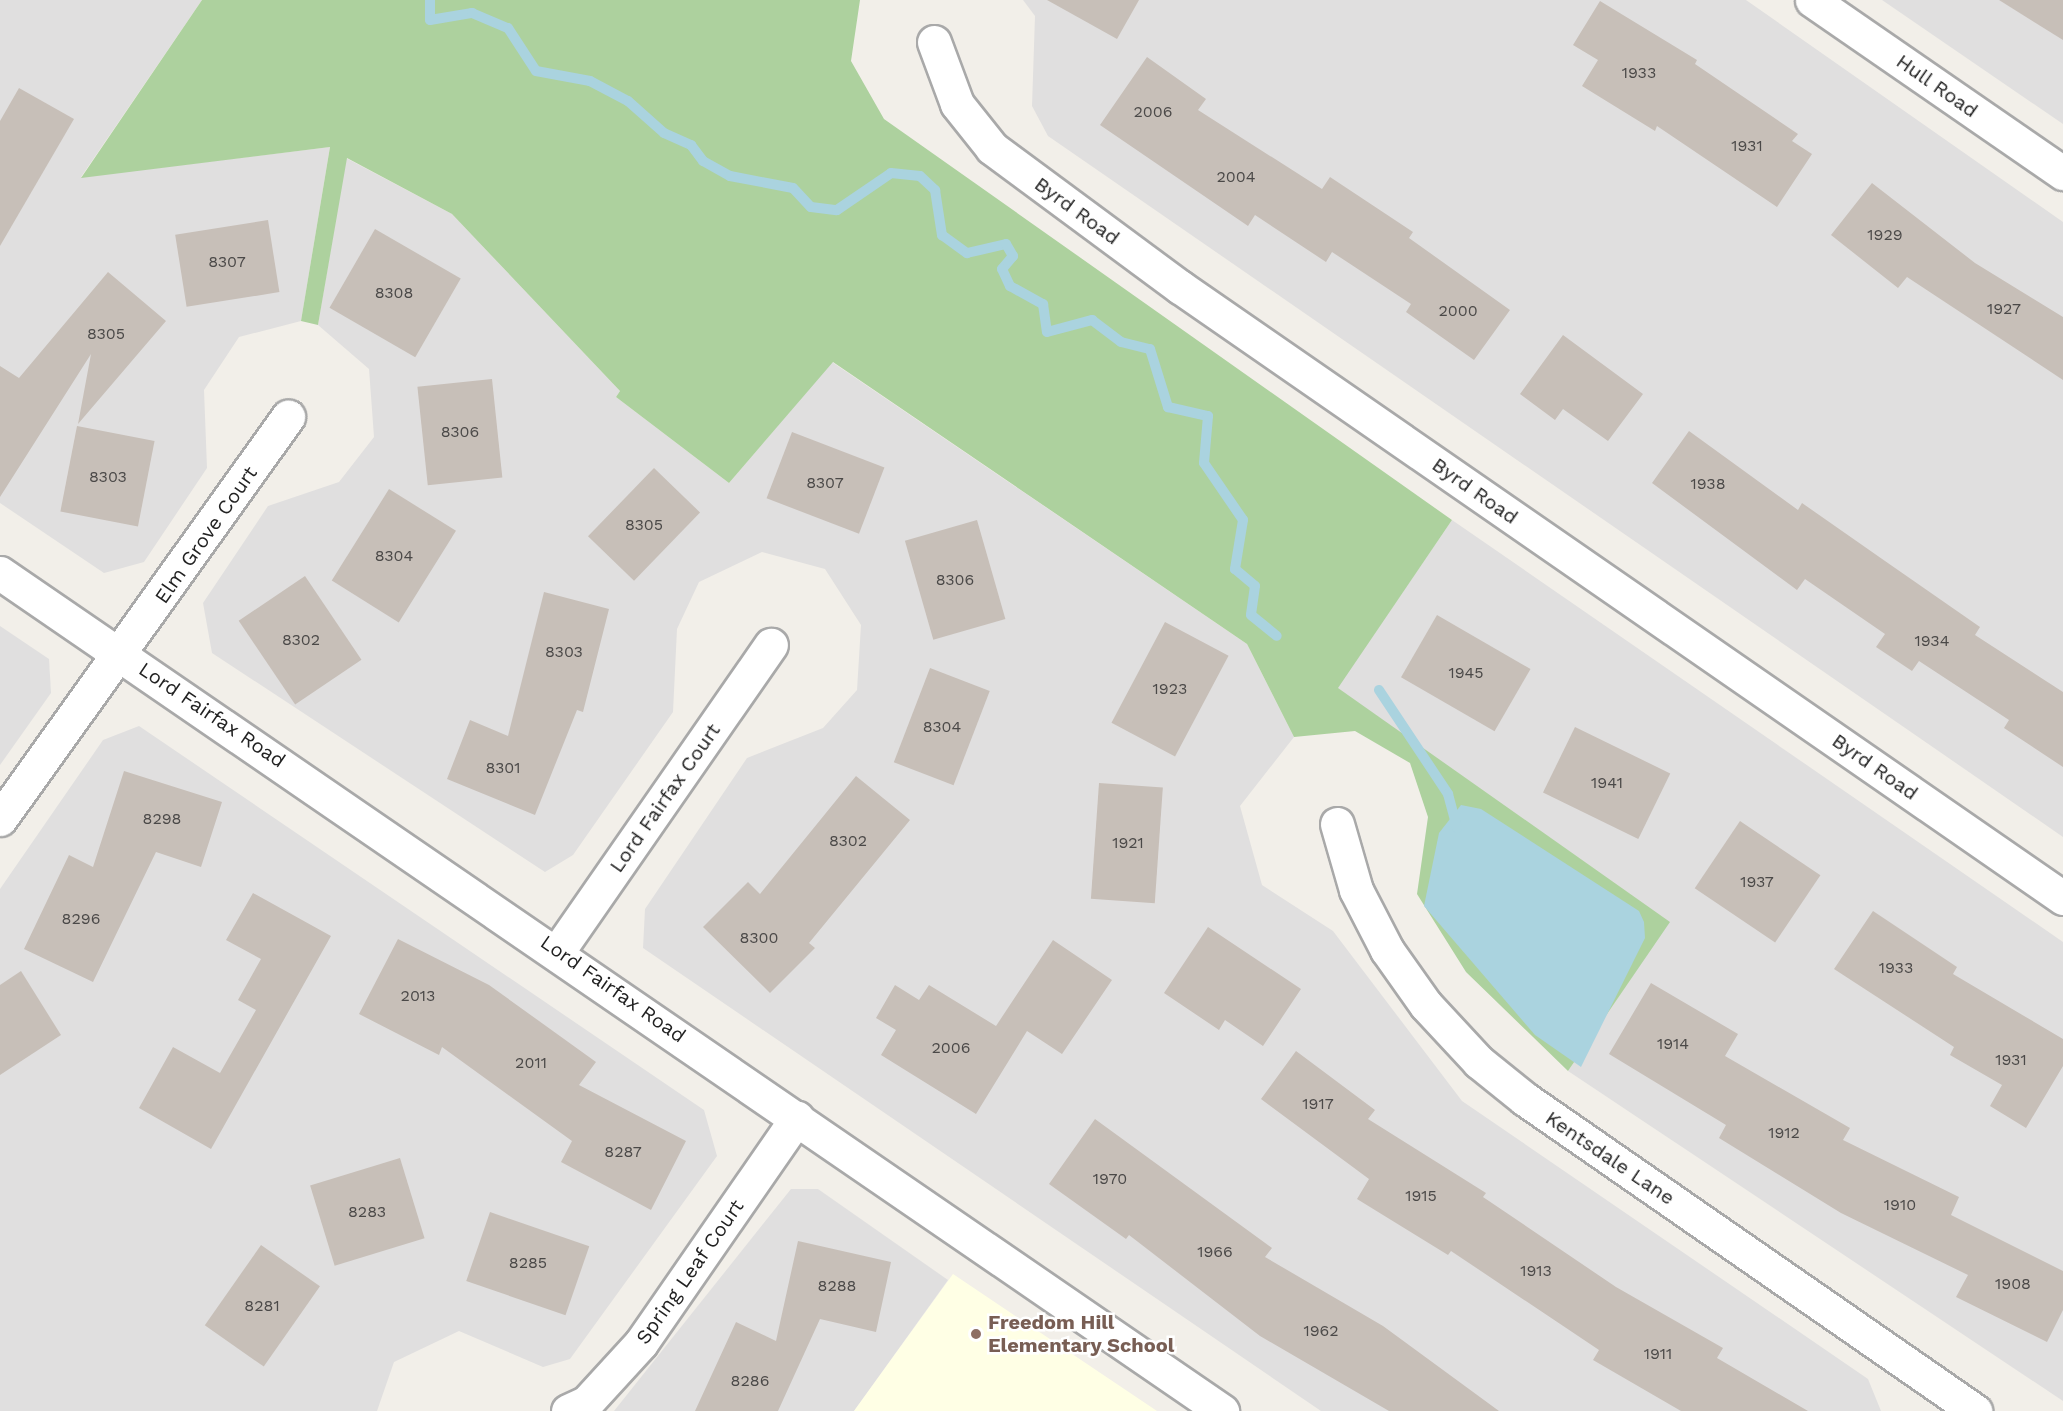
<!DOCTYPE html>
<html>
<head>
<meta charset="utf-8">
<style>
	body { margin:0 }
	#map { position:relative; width:2063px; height:1411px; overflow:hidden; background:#f2efe9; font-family:"Work Sans",sans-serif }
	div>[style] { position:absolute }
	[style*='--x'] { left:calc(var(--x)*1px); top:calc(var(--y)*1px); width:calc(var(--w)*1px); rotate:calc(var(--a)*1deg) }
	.residential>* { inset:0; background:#e0dfdf }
	.education>* { inset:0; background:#ffffe5 }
	.forest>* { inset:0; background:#add19e }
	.water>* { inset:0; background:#aad3df }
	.stream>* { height:10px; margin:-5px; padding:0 5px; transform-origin:5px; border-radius:5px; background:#aad3df }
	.building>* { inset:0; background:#c7bfb8; transform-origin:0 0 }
	.roads { filter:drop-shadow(2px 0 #a9a9a9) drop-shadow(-2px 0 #a9a9a9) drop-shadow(0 2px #a9a9a9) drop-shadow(0 -2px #a9a9a9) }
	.street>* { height:33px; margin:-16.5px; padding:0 16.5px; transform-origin:16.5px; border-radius:16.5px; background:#fff }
	.dots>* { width:16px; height:16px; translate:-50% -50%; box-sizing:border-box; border:3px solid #fff; border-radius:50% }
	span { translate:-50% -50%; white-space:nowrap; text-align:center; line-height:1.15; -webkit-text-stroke:5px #fff; paint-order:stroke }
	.number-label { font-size:16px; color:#4b4948 }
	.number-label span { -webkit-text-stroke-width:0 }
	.street-label { font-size:20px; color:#222 }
	.education-label { font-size:20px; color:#785e54; font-weight:700 }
	.left { translate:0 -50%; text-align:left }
</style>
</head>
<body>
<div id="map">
	<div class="residential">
		<div style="clip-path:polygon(0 0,202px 0,81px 177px,330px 147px,301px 321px,239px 337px,204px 390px,207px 468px,144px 562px,104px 573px,0 503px)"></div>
		<div style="clip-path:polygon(1023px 0,1746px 0,2063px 222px,2063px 837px,1048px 136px,1032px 106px,1035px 16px)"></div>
		<div style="clip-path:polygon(1882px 0,2063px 0,2063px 124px)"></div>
		<div style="clip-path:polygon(346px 158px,452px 214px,620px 391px,616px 397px,729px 483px,832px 362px,1247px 644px,1294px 737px,1240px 806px,1262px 885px,1333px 931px,1462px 1101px,1868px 1379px,1881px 1411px,1321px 1411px,643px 948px,645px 909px,747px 758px,823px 728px,857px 690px,861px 625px,825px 569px,762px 552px,699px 582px,677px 629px,673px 712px,573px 855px,545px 872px,212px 653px,203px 603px,268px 506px,339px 482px,374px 437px,369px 369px,318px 325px)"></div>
		<div style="clip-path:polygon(1452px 520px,2063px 942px,2063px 1401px,1568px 1071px,1669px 922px,1337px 688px)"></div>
		<div style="clip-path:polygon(0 626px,49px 659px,51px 693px,0 765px)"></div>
		<div style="clip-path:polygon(139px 726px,704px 1110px,717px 1156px,570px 1359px,543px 1367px,459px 1331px,394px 1362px,377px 1411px,0 1411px,0 889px,103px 740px)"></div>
		<div style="clip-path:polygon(791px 1189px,818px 1189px,948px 1280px,854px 1411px,614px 1411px)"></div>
	</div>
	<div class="education">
		<div style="clip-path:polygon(953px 1274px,1157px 1411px,854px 1411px)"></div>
	</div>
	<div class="forest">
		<div style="clip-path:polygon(202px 0,860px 0,851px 61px,884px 119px,1452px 520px,1338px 688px,1670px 922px,1568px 1071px,1466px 972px,1417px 894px,1428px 817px,1410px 763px,1355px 731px,1294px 737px,1247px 644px,833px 362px,729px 483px,616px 397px,620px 391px,452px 214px,347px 158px,318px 325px,301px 321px,330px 147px,81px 178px)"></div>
	</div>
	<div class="water">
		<div style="clip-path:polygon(1461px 805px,1481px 809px,1639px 911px,1644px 922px,1645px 938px,1581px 1067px,1535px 1035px,1424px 906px,1439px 833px)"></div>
	</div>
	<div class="stream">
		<div style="--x:430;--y:0;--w:20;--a:90"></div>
		<div style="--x:430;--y:20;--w:43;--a:-9.5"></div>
		<div style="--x:472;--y:13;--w:39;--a:23"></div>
		<div style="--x:508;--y:28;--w:51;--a:56.9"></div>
		<div style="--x:536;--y:71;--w:55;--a:10.5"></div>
		<div style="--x:590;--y:81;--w:43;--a:27.8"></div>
		<div style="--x:628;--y:101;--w:48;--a:41.6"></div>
		<div style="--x:664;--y:133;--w:30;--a:24"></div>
		<div style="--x:691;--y:145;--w:20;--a:53"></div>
		<div style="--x:703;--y:161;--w:31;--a:29"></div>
		<div style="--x:730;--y:176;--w:64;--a:10.8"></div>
		<div style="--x:793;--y:188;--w:26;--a:47"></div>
		<div style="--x:811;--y:207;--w:26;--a:7"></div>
		<div style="--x:837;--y:210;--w:65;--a:-34.4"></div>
		<div style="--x:891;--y:173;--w:29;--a:6"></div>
		<div style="--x:920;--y:176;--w:21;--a:43"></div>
		<div style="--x:935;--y:190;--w:46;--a:81.2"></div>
		<div style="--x:942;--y:235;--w:31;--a:36"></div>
		<div style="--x:967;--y:253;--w:40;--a:-13"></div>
		<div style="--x:1006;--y:244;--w:14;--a:60"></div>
		<div style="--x:1013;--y:256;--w:17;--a:130"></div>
		<div style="--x:1002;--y:269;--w:19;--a:65"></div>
		<div style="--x:1010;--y:286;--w:38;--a:29"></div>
		<div style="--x:1043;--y:304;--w:28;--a:82"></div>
		<div style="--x:1047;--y:332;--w:47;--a:-14.9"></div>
		<div style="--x:1092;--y:320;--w:36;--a:37"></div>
		<div style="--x:1121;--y:342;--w:30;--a:14"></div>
		<div style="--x:1150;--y:349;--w:61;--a:72.8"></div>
		<div style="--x:1168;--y:407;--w:41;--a:12.7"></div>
		<div style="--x:1208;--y:416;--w:47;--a:94.9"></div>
		<div style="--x:1204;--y:463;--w:69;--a:55.6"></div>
		<div style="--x:1243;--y:520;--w:50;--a:99.3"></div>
		<div style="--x:1235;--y:569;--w:26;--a:40"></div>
		<div style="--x:1255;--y:586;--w:29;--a:98"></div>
		<div style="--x:1251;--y:615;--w:33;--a:39"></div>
		<div style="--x:1379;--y:690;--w:125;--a:56.4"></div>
		<div style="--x:1448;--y:794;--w:35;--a:75"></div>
	</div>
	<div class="building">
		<div style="clip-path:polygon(1047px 0,1139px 0,1117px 39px)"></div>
		<div style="clip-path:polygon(1999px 0,2063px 0,2063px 40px)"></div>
		<div style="clip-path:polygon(1600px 1px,1697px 60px,1695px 64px,1798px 134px,1792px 141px,1812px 154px,1777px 207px,1657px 126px,1655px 131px,1582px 86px,1598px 60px,1573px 45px)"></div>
		<div style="clip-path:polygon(1147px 57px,1206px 99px,1198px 110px,1322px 189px,1330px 177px,1413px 232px,1409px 238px,1510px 310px,1474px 360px,1406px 312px,1411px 304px,1332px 252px,1326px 262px,1255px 215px,1248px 226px,1100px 125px)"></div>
		<div style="clip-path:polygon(19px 88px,74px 119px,0 246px,0 121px)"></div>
		<div style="clip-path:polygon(1872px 183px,1975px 263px,2063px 317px,2063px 380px,1907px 277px,1898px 288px,1831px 235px)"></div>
		<div style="left:268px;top:220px;width:73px;height:94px;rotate:81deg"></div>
		<div style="left:375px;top:229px;width:99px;height:91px;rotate:30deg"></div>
		<div style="clip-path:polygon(108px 272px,166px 321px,78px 424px,91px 354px,0 497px,0 366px,19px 378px)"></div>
		<div style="clip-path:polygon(1563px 335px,1643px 394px,1608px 441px,1563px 409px,1555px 420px,1520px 394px)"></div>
		<div style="left:492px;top:379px;width:99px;height:75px;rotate:84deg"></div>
		<div style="left:77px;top:426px;width:79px;height:87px;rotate:11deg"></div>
		<div style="clip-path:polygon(1689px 431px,1798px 510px,1802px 503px,1885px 561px,1980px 627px,1975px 635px,2063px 692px,2063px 767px,2004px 728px,2009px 720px,1919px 661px,1912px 671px,1876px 647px,1885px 634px,1805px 579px,1797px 590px,1652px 483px)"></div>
		<div style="left:792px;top:432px;width:99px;height:71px;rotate:21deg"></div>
		<div style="left:654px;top:468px;width:64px;height:95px;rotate:44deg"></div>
		<div style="left:389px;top:489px;width:79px;height:108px;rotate:32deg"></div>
		<div style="left:977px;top:520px;width:103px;height:75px;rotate:74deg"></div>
		<div style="left:305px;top:576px;width:101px;height:80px;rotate:56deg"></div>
		<div style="clip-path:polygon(544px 592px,609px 609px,583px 712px,577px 710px,535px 815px,447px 779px,470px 720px,508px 736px)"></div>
		<div style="left:1437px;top:615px;width:108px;height:72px;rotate:30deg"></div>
		<div style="left:1165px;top:622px;width:72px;height:114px;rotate:28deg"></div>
		<div style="left:930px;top:668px;width:64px;height:101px;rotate:21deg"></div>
		<div style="left:1575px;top:727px;width:106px;height:73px;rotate:26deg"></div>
		<div style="clip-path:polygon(124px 771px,222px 802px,201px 867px,156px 852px,93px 982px,24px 949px,69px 855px,93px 867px)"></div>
		<div style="clip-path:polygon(856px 776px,910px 820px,809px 943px,815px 948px,770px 993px,703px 927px,748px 882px,760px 894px)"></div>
		<div style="left:1099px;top:783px;width:64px;height:116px;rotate:4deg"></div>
		<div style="left:1740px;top:821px;width:97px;height:81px;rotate:34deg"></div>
		<div style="clip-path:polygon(253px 893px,331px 936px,211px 1149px,139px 1108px,173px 1047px,220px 1073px,256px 1010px,238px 1000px,261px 959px,226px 940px)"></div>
		<div style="clip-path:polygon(1873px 911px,1957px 967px,1953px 974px,2063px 1039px,2063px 1066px,2026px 1128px,1990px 1106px,2002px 1085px,1950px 1055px,1954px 1047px,1834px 969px)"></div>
		<div style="clip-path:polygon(1208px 927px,1301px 989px,1263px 1046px,1225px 1020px,1219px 1030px,1164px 993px)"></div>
		<div style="clip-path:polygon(398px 939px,489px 985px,596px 1062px,579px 1085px,686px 1141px,651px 1210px,561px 1162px,572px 1141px,442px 1047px,439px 1055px,359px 1014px)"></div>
		<div style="clip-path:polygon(1053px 940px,1112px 980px,1062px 1054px,1027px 1031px,976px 1114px,881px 1055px,896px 1030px,876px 1018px,895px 985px,919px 1000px,929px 985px,996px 1026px)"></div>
		<div style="clip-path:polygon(21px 971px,61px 1035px,0 1075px,0 985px)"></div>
		<div style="clip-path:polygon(1651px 983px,1738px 1034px,1725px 1056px,1850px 1128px,1843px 1140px,1959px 1197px,1951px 1215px,2063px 1271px,2063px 1310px,2047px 1342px,1956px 1297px,1968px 1275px,1841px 1213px,1719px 1138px,1726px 1125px,1609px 1054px)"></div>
		<div style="clip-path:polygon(1296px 1051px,1375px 1110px,1368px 1119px,1486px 1193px,1483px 1197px,1616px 1287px,1723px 1348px,1717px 1358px,1808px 1411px,1681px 1411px,1593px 1360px,1599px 1350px,1451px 1251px,1448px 1255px,1357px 1199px,1369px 1179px,1261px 1099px)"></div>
		<div style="clip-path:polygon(1095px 1119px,1272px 1248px,1265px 1257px,1383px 1326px,1499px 1411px,1389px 1411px,1260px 1336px,1129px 1235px,1126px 1239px,1049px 1184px)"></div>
		<div style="left:400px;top:1158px;width:84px;height:94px;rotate:73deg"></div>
		<div style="left:490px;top:1212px;width:105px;height:73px;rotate:19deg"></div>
		<div style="clip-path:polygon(798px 1241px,891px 1262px,876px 1332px,820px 1319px,778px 1411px,695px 1411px,736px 1322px,776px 1341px)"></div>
		<div style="left:261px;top:1245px;width:72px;height:98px;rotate:35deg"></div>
	</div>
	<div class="roads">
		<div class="street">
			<div style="--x:1812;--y:0;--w:305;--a:34.6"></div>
			<div style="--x:934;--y:42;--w:66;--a:69.6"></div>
			<div style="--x:957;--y:104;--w:56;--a:51.5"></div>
			<div style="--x:992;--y:148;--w:234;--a:36.5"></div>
			<div style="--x:1180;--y:287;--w:1074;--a:34.68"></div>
			<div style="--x:0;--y:573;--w:1482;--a:34.44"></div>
			<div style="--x:0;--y:819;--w:495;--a:-54.4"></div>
			<div style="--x:1337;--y:824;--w:69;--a:73.9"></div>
			<div style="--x:1356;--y:890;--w:68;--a:62.7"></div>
			<div style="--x:1387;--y:950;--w:67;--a:54.7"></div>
			<div style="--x:1426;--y:1005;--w:78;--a:47.1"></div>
			<div style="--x:1479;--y:1062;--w:59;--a:38.8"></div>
			<div style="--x:1525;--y:1099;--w:548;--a:34.73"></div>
			<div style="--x:558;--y:951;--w:373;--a:-55.2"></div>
			<div style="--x:568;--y:1411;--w:21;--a:-25"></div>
			<div style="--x:587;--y:1402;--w:80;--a:-47.5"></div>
			<div style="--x:641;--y:1343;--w:274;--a:-55.3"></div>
		</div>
	</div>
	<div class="dots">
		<div style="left:976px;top:1334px;background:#8d6e63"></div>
	</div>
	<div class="number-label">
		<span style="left:1639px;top:73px">1933</span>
		<span style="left:1153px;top:112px">2006</span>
		<span style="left:1747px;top:146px">1931</span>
		<span style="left:1236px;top:177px">2004</span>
		<span style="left:1885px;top:235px">1929</span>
		<span style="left:227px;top:262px">8307</span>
		<span style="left:394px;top:293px">8308</span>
		<span style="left:2004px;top:309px">1927</span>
		<span style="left:1458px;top:311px">2000</span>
		<span style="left:106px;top:334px">8305</span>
		<span style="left:460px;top:432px">8306</span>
		<span style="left:108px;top:477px">8303</span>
		<span style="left:825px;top:483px">8307</span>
		<span style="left:1708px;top:484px">1938</span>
		<span style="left:644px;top:525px">8305</span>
		<span style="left:394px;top:556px">8304</span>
		<span style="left:955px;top:580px">8306</span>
		<span style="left:301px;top:640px">8302</span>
		<span style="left:1932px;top:641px">1934</span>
		<span style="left:564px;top:652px">8303</span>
		<span style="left:1466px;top:673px">1945</span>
		<span style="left:1170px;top:689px">1923</span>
		<span style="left:942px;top:727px">8304</span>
		<span style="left:503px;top:768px">8301</span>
		<span style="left:1607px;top:783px">1941</span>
		<span style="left:162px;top:819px">8298</span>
		<span style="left:848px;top:841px">8302</span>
		<span style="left:1128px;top:843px">1921</span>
		<span style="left:1757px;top:882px">1937</span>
		<span style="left:81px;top:919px">8296</span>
		<span style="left:759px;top:938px">8300</span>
		<span style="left:1896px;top:968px">1933</span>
		<span style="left:418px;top:996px">2013</span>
		<span style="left:1673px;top:1044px">1914</span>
		<span style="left:951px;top:1048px">2006</span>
		<span style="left:2011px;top:1060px">1931</span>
		<span style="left:531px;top:1063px">2011</span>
		<span style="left:1318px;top:1104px">1917</span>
		<span style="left:1784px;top:1133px">1912</span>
		<span style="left:623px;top:1152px">8287</span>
		<span style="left:1110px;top:1179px">1970</span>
		<span style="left:1421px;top:1196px">1915</span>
		<span style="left:1900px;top:1205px">1910</span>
		<span style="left:367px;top:1212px">8283</span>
		<span style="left:1215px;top:1252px">1966</span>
		<span style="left:528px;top:1263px">8285</span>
		<span style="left:1536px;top:1271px">1913</span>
		<span style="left:2013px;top:1284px">1908</span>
		<span style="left:837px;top:1286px">8288</span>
		<span style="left:262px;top:1306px">8281</span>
		<span style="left:1321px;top:1331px">1962</span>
		<span style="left:1658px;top:1354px">1911</span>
		<span style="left:750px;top:1381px">8286</span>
	</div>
	<div class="street-label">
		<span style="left:1937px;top:86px;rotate:35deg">Hull Road</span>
		<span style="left:1077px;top:211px;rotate:36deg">Byrd Road</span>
		<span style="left:1475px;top:491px;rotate:35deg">Byrd Road</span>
		<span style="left:206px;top:535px;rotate:-55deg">Elm Grove Court</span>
		<span style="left:212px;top:715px;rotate:34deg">Lord Fairfax Road</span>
		<span style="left:1875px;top:767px;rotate:35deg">Byrd Road</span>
		<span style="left:665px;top:798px;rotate:-55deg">Lord Fairfax Court</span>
		<span style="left:613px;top:989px;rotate:35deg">Lord Fairfax Road</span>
		<span style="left:1610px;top:1158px;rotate:34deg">Kentsdale Lane</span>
		<span style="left:690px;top:1272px;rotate:-55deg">Spring Leaf Court</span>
	</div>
	<div class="education-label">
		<span class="left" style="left:988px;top:1334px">Freedom Hill<br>Elementary School</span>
	</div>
</div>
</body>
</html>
